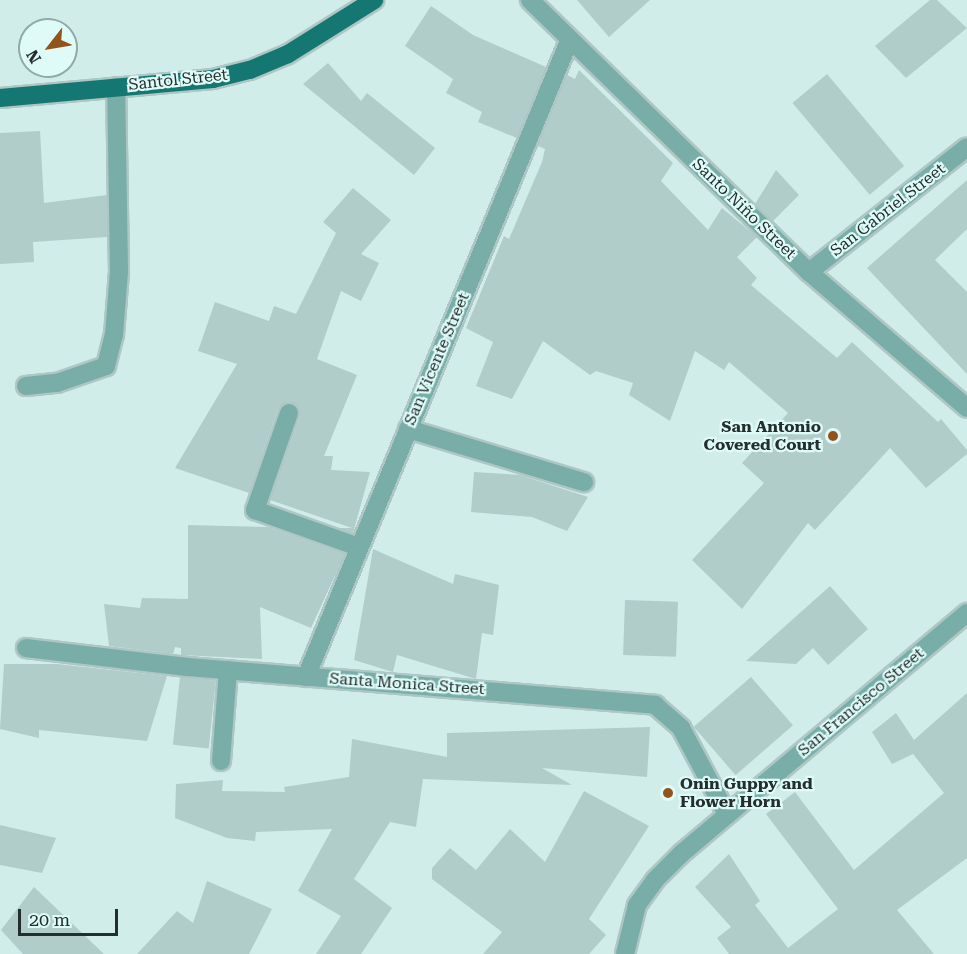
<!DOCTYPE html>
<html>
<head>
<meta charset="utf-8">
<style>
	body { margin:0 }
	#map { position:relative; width:967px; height:954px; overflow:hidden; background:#d1edea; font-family:"Roboto Serif",serif }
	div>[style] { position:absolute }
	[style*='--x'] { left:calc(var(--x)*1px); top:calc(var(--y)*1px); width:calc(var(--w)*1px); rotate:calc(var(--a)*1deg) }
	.building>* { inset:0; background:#b1cdca; transform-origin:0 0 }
	.roads { filter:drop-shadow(2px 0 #aec7c4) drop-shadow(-2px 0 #aec7c4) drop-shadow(0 2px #aec7c4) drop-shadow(0 -2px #aec7c4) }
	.minor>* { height:18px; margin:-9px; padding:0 9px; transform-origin:9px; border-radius:9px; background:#78ada8 }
	.major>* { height:18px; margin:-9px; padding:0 9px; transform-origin:9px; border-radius:9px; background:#147771 }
	.dots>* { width:16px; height:16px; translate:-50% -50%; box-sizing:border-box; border:3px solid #defbf7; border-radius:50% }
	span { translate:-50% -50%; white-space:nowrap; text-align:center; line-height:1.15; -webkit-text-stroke:4.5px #defbf7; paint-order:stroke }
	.street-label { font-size:16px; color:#232e2d }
	.poi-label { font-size:16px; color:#232e2d; font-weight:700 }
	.right { translate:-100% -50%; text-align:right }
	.left { translate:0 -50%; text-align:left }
	.north { position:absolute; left:18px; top:18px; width:60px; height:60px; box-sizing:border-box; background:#defbf7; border:2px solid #93a9a6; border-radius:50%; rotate:239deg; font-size:16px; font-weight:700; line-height:24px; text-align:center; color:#232e2d }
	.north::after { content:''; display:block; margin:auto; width:21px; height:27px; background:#93541c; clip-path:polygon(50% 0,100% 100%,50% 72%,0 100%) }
	.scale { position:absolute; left:18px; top:909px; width:100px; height:27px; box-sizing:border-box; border:3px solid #232e2d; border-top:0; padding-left:8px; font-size:18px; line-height:21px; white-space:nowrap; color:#232e2d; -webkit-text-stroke:4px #defbf7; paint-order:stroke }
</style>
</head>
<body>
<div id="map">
	<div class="building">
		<div style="clip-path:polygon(577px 0,650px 0,609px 37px)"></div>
		<div style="clip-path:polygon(930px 0,937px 0,967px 28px,906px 78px,875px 46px)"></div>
		<div style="clip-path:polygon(431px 6px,473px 35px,546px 67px,517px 138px,478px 122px,482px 112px,446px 93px,453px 79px,405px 46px)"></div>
		<div style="clip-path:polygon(328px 63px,361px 101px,367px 93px,435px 148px,414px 175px,303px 84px)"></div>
		<div style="clip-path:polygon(579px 70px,673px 163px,661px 181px,708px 230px,722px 208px,757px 237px,737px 257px,757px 278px,751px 285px,837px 358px,852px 342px,938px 422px,941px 419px,967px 450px,967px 454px,926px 488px,890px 448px,815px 530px,808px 523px,742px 609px,692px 560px,764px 483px,742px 463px,788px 413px,729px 362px,724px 370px,695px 351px,670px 421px,629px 395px,633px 383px,596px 371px,590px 375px,543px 341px,512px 399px,476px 386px,493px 342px,466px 328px,504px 236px,509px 239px,542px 162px,545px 149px,538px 146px,567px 75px,575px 79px)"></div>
		<div style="left:827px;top:74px;width:120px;height:45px;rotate:50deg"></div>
		<div style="clip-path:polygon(40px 131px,44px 203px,107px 195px,107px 237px,33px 242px,34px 262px,0 264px,0 133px)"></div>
		<div style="clip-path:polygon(776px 170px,799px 195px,773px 221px,755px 204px)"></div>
		<div style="clip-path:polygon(967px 180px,967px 229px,935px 260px,967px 292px,967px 374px,867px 268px)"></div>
		<div style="clip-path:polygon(353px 188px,391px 220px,361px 254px,379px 263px,361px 301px,341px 291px,317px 359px,357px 375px,324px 456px,333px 456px,331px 470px,370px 472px,353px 533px,339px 528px,352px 528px,270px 500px,300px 417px,293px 403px,286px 402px,278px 409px,249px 493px,175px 468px,237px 364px,198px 351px,215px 302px,269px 321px,274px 306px,296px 314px,336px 233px,323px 222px)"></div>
		<div style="clip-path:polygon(474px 472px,520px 475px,588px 497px,567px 531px,532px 517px,471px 512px)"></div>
		<div style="clip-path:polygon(188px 525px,268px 527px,345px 554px,311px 628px,260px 607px,262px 659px,181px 655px,181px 648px,175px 647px,173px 654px,109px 646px,104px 604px,140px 608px,142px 598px,188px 599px)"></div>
		<div style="clip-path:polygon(373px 549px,453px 584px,455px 574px,499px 585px,493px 635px,482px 633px,476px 679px,397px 655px,393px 672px,354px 660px)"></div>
		<div style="clip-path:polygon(830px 586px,868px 629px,828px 665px,813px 648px,796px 664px,746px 661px)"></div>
		<div style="left:625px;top:600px;width:53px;height:55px;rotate:2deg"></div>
		<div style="clip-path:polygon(4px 664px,57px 664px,167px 676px,147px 741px,39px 730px,39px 738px,0 729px)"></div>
		<div style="left:180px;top:677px;width:36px;height:68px;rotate:6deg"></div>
		<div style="left:751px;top:677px;width:64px;height:76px;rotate:49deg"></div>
		<div style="clip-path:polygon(967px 693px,967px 858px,897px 910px,934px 954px,729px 954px,717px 938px,731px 927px,695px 887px,729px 854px,760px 901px,755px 905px,788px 948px,838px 909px,766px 814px,795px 792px,854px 870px,944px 793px,913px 754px,892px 764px,872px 732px,896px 713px,914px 740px)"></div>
		<div style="clip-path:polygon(650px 727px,647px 777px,542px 768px,572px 785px,423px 779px,416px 827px,390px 822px,354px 879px,392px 908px,361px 954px,316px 954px,341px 916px,298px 891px,332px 829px,256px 832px,255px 841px,227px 838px,175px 818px,176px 784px,223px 780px,222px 791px,285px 792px,284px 787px,349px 777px,352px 739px,447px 757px,447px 733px)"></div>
		<div style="clip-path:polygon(584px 791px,649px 826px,589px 919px,606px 935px,589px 954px,483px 954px,502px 932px,432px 879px,432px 868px,450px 848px,476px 870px,510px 829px,545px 862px)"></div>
		<div style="clip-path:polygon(0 825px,56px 838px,42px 873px,0 865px)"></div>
		<div style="clip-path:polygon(207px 881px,272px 909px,249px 954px,137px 954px,177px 911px,193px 923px)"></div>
		<div style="clip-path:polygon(34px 887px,104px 954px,23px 954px,1px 930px)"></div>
	</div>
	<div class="roads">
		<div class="minor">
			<div style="--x:530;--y:0;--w:390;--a:44.3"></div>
			<div style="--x:809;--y:272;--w:208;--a:40.7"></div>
			<div style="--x:809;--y:272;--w:201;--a:-38.3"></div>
			<div style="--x:26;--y:386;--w:31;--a:-6"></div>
			<div style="--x:57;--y:383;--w:52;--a:-19.1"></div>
			<div style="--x:106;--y:366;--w:32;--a:-76"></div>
			<div style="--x:114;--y:335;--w:64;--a:-85.5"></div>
			<div style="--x:119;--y:271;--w:184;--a:-90.9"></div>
			<div style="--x:289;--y:413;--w:103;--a:109.3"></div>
			<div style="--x:255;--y:510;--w:110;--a:19.6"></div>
			<div style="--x:408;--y:429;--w:184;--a:16.8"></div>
			<div style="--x:26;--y:648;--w:162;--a:6.7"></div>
			<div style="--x:187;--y:667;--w:470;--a:4.6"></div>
			<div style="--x:655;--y:705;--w:35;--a:41"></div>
			<div style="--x:681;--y:728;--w:98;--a:61.9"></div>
			<div style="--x:306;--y:677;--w:688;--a:-67.53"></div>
			<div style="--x:221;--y:761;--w:91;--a:-85.6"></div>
			<div style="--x:625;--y:954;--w:50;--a:-76.2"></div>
			<div style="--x:637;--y:905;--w:31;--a:-54"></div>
			<div style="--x:655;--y:880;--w:38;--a:-45"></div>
			<div style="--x:682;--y:853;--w:373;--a:-40.1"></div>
		</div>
		<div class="major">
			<div style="--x:0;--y:98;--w:214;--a:-5.1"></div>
			<div style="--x:213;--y:79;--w:38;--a:-14"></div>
			<div style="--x:250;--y:70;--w:41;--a:-22.8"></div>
			<div style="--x:288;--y:54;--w:102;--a:-32.1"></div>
		</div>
	</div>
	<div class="dots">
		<div style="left:833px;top:436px;background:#93541c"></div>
		<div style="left:668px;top:793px;background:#93541c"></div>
	</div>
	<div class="street-label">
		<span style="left:178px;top:80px;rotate:-6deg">Santol Street</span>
		<span style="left:744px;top:209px;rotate:44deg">Santo Niño Street</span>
		<span style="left:888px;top:210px;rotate:-38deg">San Gabriel Street</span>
		<span style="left:437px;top:359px;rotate:-67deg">San Vicente Street</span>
		<span style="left:407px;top:684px;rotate:4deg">Santa Monica Street</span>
		<span style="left:861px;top:702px;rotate:-40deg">San Francisco Street</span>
	</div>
	<div class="poi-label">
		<span class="right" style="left:821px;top:436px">San Antonio<br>Covered Court</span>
		<span class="left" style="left:680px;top:793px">Onin Guppy and<br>Flower Horn</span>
	</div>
	<div class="north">N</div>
	<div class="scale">20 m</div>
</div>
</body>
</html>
